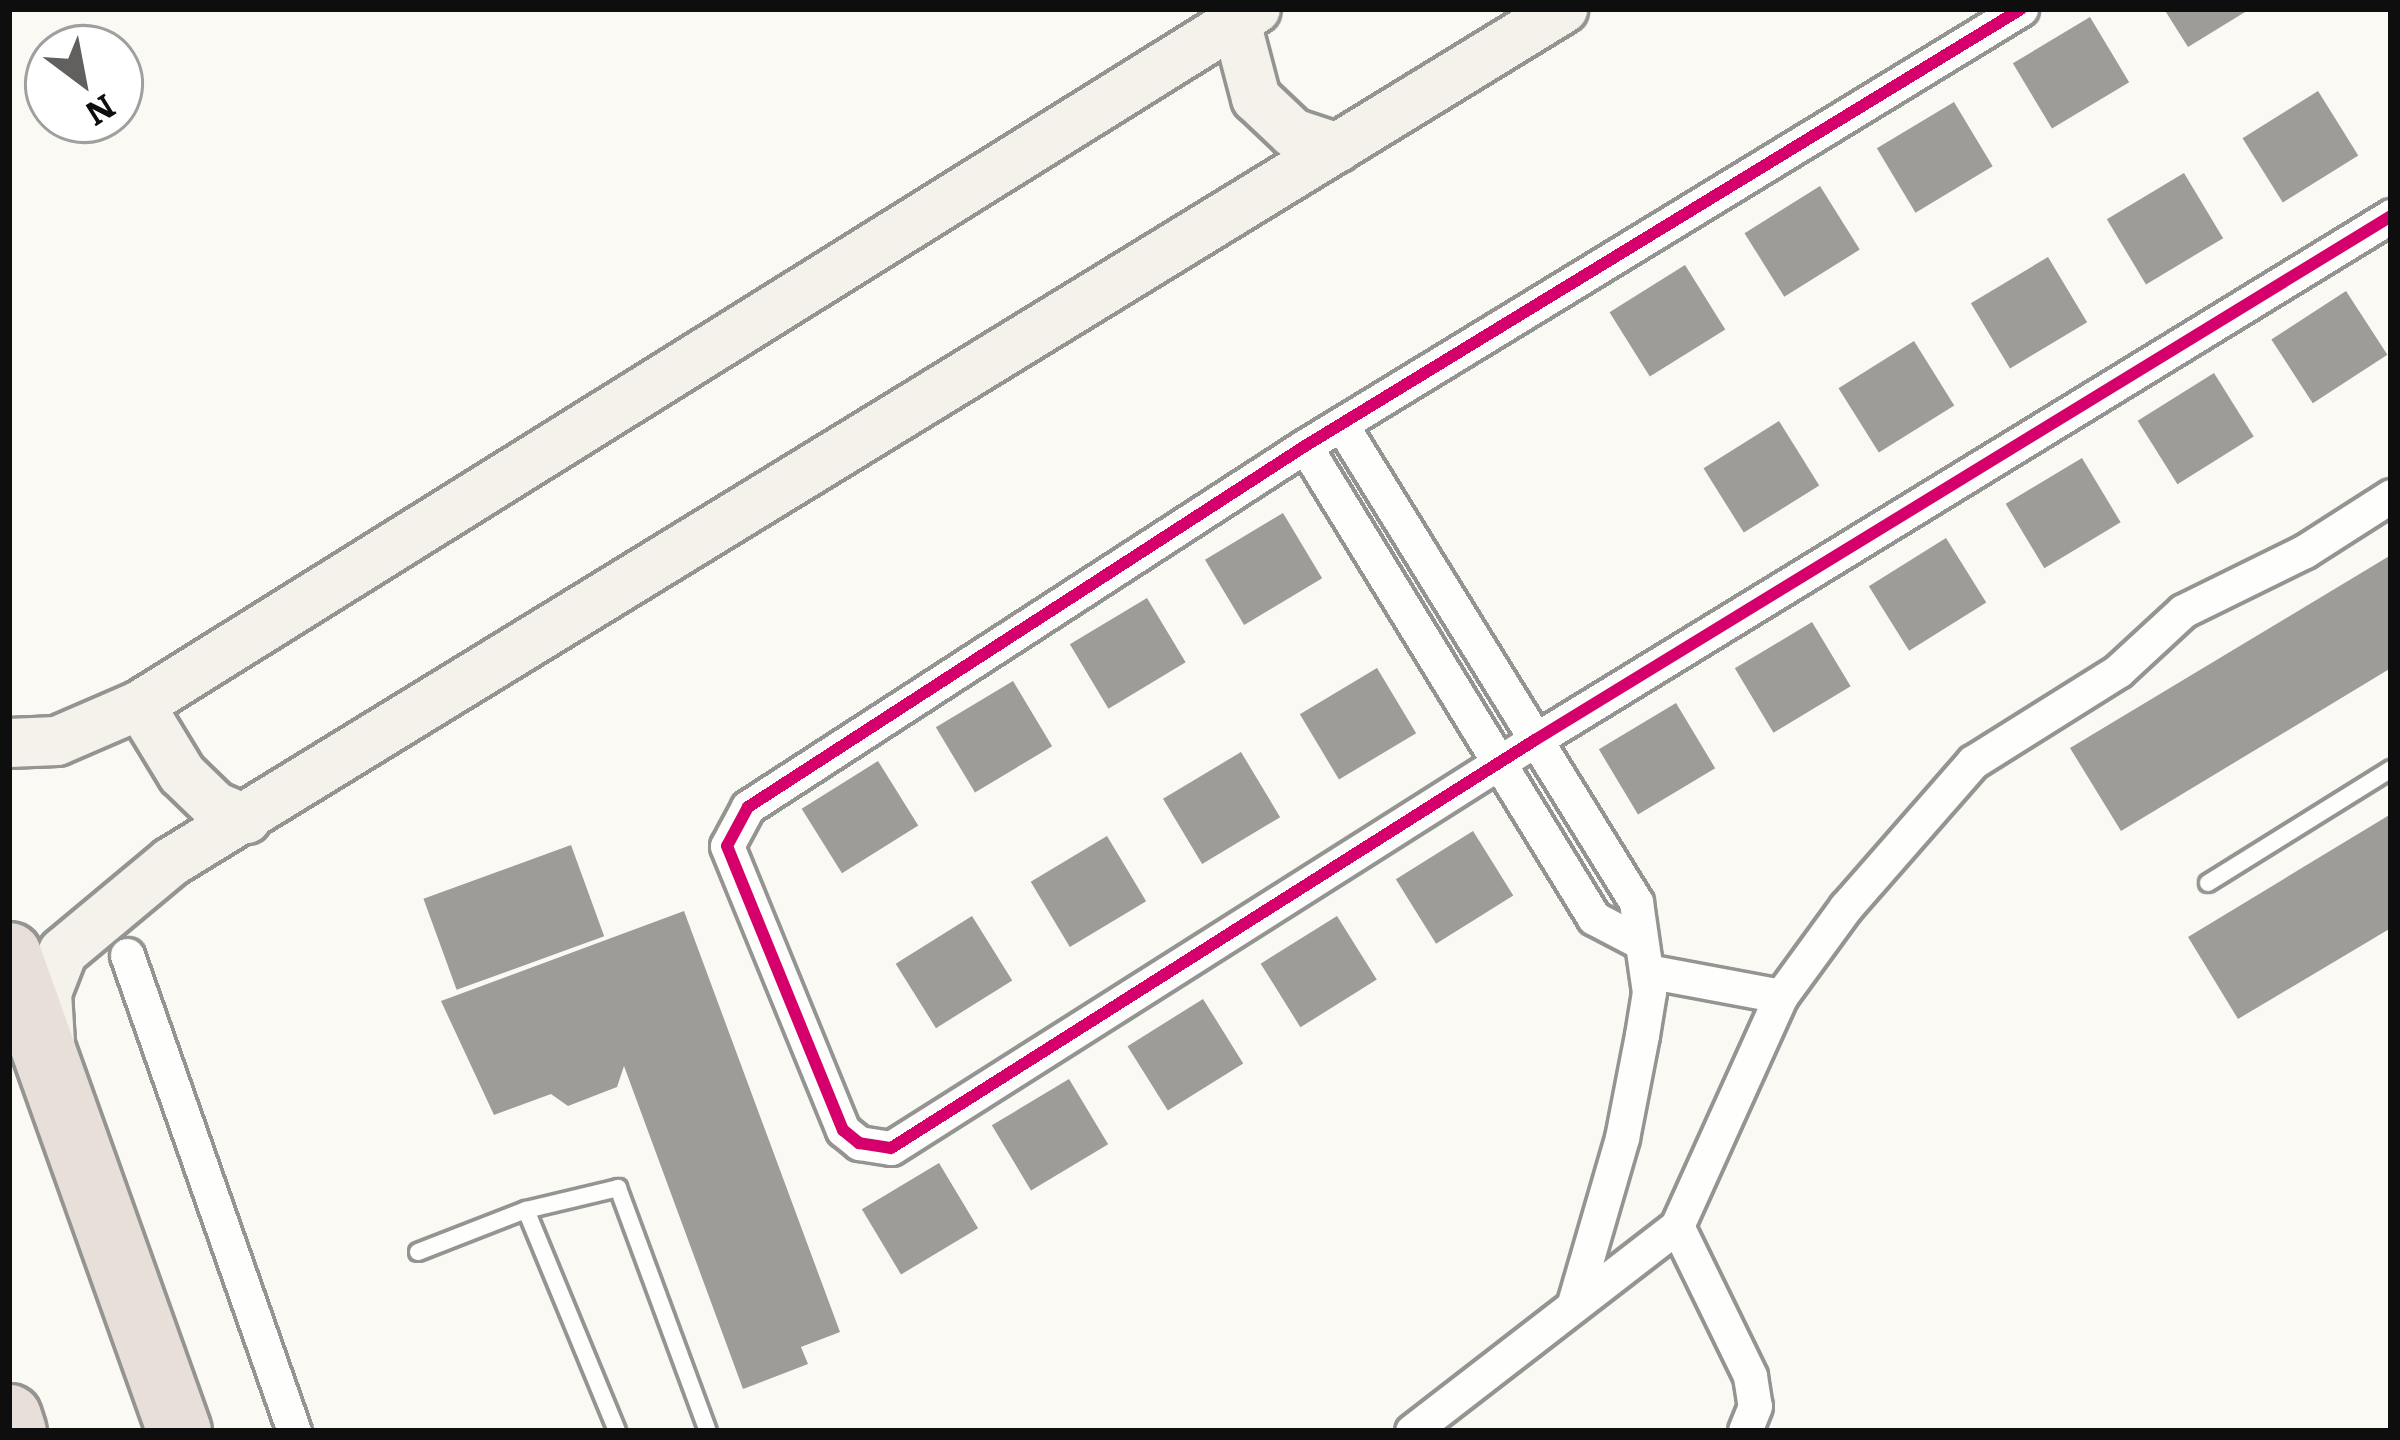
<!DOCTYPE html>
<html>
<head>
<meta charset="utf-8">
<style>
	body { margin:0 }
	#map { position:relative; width:2400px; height:1440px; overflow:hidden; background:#faf9f4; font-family:Literata,serif }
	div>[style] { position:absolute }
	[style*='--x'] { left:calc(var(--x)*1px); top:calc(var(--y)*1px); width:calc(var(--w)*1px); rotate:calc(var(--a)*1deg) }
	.building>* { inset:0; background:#9e9c99; transform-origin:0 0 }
	.roads { filter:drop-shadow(3px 0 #949492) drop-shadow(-3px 0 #949492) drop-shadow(0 3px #949492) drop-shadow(0 -3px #949492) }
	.lane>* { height:16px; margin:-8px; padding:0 8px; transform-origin:8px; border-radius:8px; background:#fefefd }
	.street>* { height:33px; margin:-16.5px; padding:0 16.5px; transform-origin:16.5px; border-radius:16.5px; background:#fefefd }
	.secondary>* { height:48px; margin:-24px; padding:0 24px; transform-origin:24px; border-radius:24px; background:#f4f2eb }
	.highway>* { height:63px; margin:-31.5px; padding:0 31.5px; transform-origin:31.5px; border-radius:31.5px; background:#e7dfd8 }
	.cycleway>* { height:12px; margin:-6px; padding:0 6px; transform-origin:6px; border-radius:6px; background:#d6006c }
	span { translate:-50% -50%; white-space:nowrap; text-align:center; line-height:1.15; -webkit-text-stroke:12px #fff; paint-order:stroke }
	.frame { position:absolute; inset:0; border:12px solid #0e0e0e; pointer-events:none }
	.north { position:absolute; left:24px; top:24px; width:120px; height:120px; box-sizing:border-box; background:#fff; border:3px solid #9f9f9f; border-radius:50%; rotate:148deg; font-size:33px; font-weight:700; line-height:48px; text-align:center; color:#0e0e0e }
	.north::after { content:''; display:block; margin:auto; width:42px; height:54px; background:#61605e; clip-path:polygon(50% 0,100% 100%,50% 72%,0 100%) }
</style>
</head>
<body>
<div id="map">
	<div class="building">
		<div style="clip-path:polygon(2164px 9px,2250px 9px,2188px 47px)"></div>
		<div style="left:2090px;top:17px;width:76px;height:90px;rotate:59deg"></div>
		<div style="left:2318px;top:91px;width:76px;height:89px;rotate:58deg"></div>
		<div style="left:1954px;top:102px;width:75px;height:90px;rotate:59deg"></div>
		<div style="left:2184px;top:173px;width:76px;height:90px;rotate:59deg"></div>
		<div style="left:1820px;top:186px;width:75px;height:89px;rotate:58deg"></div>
		<div style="left:2048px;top:257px;width:76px;height:90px;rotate:59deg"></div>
		<div style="left:1685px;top:265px;width:76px;height:89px;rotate:58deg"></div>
		<div style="left:2346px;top:291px;width:76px;height:89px;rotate:57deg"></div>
		<div style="left:1914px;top:341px;width:76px;height:89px;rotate:58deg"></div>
		<div style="left:2214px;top:373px;width:75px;height:90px;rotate:58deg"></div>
		<div style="left:1779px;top:421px;width:76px;height:89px;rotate:58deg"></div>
		<div style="left:2082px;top:458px;width:75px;height:89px;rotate:59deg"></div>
		<div style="left:1283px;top:513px;width:76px;height:91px;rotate:59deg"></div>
		<div style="left:1946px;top:538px;width:76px;height:91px;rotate:58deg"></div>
		<div style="clip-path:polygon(2391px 555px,2391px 668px,2121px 831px,2070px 748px)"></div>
		<div style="left:1147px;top:598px;width:75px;height:90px;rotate:59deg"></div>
		<div style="left:1812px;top:622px;width:75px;height:90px;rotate:59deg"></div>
		<div style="left:1377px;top:668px;width:76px;height:90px;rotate:59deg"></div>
		<div style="left:1013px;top:681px;width:76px;height:90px;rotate:59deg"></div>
		<div style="left:1676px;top:703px;width:76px;height:90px;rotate:59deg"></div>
		<div style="left:1241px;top:752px;width:76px;height:91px;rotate:59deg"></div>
		<div style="left:878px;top:761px;width:76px;height:90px;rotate:58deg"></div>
		<div style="clip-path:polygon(2391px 814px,2391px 928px,2238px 1019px,2188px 937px)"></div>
		<div style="left:1473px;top:831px;width:76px;height:91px;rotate:58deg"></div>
		<div style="left:1107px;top:836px;width:76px;height:89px;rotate:59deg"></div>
		<div style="left:571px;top:845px;width:97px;height:157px;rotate:70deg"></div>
		<div style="clip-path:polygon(684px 911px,840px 1332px,801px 1347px,808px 1364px,743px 1389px,624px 1066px,617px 1087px,568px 1106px,551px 1094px,494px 1115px,441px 1001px)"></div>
		<div style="left:972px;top:916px;width:76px;height:90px;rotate:58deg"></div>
		<div style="left:1337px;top:916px;width:75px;height:90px;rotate:58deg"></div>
		<div style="left:1203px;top:999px;width:76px;height:89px;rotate:58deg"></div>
		<div style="left:1069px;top:1079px;width:76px;height:90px;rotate:59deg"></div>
		<div style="left:939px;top:1163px;width:76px;height:90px;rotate:59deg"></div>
	</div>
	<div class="roads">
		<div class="lane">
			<div style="--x:2208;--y:883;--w:216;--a:-31.9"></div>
			<div style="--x:526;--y:1210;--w:239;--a:67.6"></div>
			<div style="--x:418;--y:1252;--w:116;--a:-21.3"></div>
			<div style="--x:526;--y:1210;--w:95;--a:-13.4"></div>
			<div style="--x:618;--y:1188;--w:259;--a:69.7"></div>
		</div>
		<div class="street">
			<div style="--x:2021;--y:9;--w:839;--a:148.6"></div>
			<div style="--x:1305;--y:446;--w:664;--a:147.05"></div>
			<div style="--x:748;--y:807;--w:44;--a:118.3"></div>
			<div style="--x:727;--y:846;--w:307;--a:67.8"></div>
			<div style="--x:843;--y:1130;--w:21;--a:39"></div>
			<div style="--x:859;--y:1143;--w:32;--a:9"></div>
			<div style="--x:891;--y:1148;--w:762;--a:-32.36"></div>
			<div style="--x:1535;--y:740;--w:1004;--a:-31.47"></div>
			<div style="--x:1341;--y:424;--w:562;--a:58.32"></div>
			<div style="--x:1636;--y:902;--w:91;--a:81.8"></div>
			<div style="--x:1649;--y:992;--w:44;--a:99.2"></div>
			<div style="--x:1642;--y:1035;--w:105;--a:101"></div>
			<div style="--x:1622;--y:1138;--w:169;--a:106.2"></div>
			<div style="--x:1305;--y:446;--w:553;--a:58.52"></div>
			<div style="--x:1594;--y:918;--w:50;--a:27.6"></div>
			<div style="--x:127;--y:955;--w:504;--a:70.67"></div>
			<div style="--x:1647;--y:971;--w:136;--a:10.6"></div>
			<div style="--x:1677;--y:1226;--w:167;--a:64"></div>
			<div style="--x:1750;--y:1376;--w:30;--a:81"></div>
			<div style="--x:1755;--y:1406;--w:27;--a:112"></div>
			<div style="--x:1412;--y:1431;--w:335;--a:-37.7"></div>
			<div style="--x:1677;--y:1226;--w:252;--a:-65.7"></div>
			<div style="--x:1781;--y:996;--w:110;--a:-53.9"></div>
			<div style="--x:1846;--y:907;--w:193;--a:-48.8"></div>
			<div style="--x:1973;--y:762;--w:171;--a:-32.1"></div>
			<div style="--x:2118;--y:671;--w:88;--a:-42.7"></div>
			<div style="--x:2183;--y:611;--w:136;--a:-26.2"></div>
			<div style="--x:2305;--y:551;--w:102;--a:-32.6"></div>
		</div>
		<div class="secondary">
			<div style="--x:1236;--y:22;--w:79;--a:75.3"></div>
			<div style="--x:1256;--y:98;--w:51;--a:43.4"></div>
			<div style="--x:1293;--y:133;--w:47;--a:18.4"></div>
			<div style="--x:140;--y:705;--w:81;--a:58.7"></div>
			<div style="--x:182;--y:774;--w:46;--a:44.1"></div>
			<div style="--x:215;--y:806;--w:34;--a:23"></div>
			<div style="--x:9;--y:743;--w:48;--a:-2.4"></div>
			<div style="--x:57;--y:741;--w:90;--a:-23.4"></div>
			<div style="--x:140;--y:705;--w:1315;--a:-31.95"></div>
			<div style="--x:50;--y:1043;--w:50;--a:-93.4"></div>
			<div style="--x:47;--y:993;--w:44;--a:-68.7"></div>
			<div style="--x:63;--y:952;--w:141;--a:-39.8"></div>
			<div style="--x:171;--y:862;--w:1633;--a:-31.5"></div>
		</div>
		<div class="highway">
			<div style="--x:9;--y:954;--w:506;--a:70.38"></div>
			<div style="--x:9;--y:1416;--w:16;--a:72"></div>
		</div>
	</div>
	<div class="cycleway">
		<div style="--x:2021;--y:9;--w:839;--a:148.6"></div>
		<div style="--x:1305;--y:446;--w:664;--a:147.05"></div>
		<div style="--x:748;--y:807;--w:44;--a:118.3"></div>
		<div style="--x:727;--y:846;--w:307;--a:67.8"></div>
		<div style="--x:843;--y:1130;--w:21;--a:39"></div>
		<div style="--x:859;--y:1143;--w:32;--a:9"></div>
		<div style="--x:891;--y:1148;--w:762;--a:-32.36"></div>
		<div style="--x:1535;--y:740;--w:1004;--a:-31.47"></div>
	</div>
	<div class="frame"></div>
	<div class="north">N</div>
</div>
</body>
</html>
